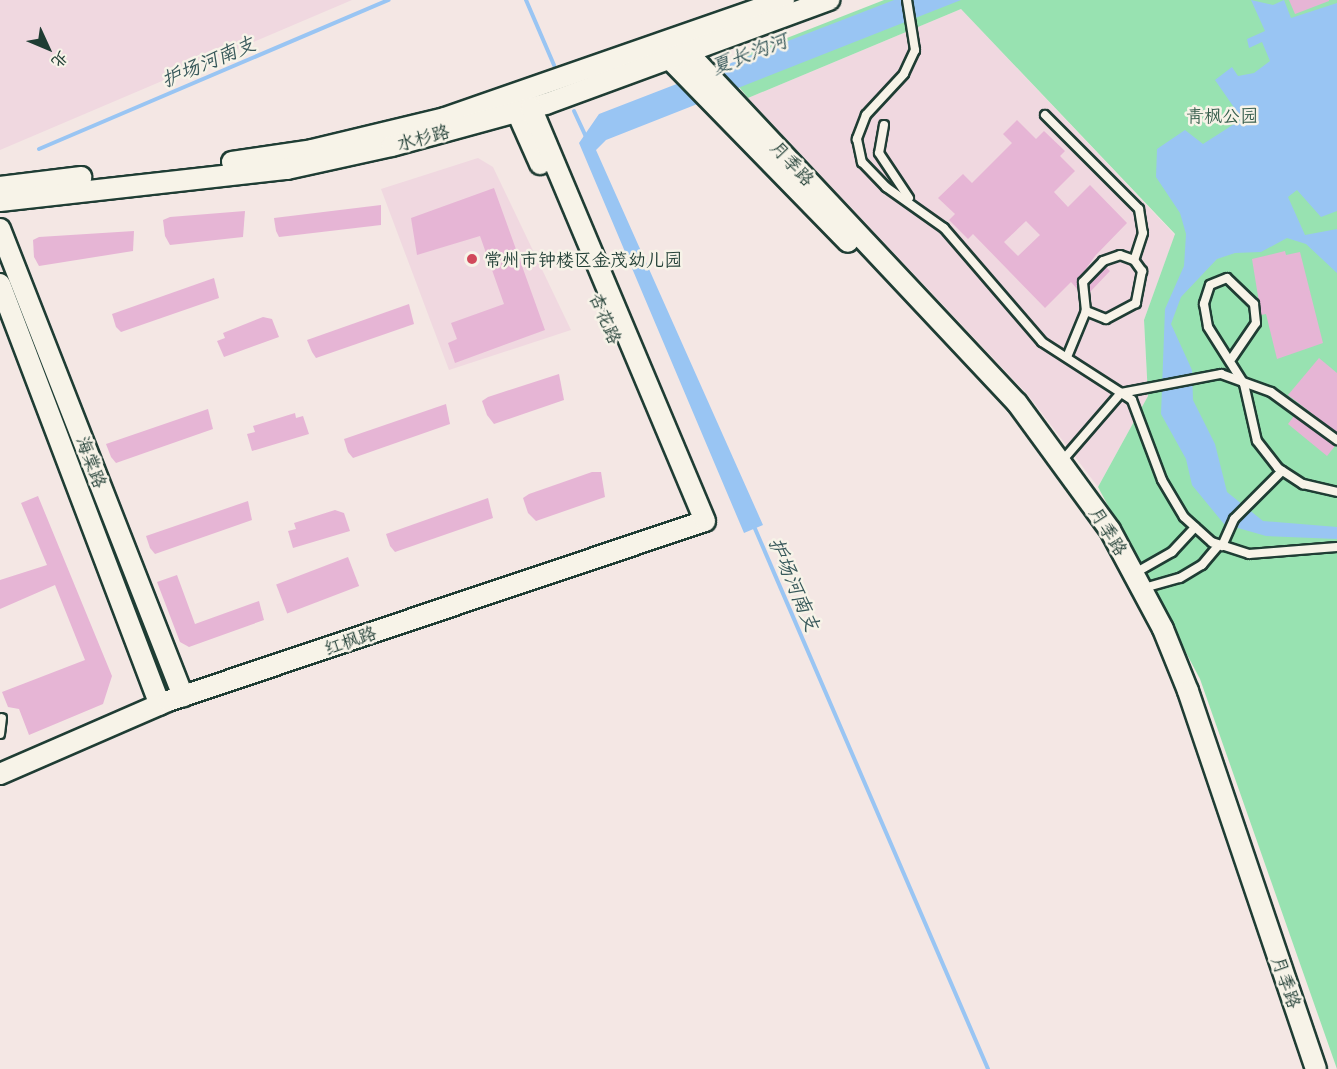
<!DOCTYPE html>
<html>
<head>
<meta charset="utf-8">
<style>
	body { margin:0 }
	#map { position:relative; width:1337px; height:1069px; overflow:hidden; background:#f4e7e4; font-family:"Playpen Sans","LXGW WenKai TC",sans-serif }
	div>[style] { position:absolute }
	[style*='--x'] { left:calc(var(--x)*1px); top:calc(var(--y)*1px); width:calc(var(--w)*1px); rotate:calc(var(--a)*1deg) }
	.built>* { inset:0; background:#f0d8e0 }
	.green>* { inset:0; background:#98e2b1 }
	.water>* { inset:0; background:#99c5f3 }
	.stream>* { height:4px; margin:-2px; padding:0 2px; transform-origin:2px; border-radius:2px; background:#99c5f3 }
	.building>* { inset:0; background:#e6b5d5; transform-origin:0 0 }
	.roads { filter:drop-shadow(2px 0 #1f3d34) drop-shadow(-2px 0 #1f3d34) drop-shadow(0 2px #1f3d34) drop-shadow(0 -2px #1f3d34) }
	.service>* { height:8px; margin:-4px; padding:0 4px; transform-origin:4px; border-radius:4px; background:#f7f3e8 }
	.tertiary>* { height:20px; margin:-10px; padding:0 10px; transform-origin:10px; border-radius:10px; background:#f7f3e8 }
	.dots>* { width:16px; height:16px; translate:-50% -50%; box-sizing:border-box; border:3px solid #f7f3e8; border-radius:50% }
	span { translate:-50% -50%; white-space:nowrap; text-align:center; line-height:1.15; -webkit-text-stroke:5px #f7f3e8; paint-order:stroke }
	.park-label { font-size:18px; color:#375e4d }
	.street-label { font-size:18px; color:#1f3d34 }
	.poi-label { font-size:18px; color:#1f3d34 }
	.left { translate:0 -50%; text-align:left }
	.water-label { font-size:20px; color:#37585a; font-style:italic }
	.north { position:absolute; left:18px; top:18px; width:60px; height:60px; -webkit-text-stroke:4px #f7f3e8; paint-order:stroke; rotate:134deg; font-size:16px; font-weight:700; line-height:24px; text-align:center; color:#1f3d34 }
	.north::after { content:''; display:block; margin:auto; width:21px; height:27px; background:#1f3d34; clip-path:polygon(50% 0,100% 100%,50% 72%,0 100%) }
</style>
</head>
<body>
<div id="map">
	<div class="built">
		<div style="clip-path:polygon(0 0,352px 0,0 150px)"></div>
		<div style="clip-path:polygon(961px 9px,1175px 235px,1144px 320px,1148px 396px,1098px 487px,1028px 395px,748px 98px)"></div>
		<div style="clip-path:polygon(478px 158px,493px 167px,571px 330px,449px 370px,381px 189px)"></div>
	</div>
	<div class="green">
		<div style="clip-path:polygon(884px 0,1337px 0,1337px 1069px,1200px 679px,1098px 487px,1148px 396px,1144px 320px,1175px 234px,961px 9px,748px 98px,739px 87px,737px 64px,746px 54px)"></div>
	</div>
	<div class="water">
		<div style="clip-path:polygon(894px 0,961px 0,606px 140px,596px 150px,763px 525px,744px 533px,579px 143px,599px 114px)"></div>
		<div style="clip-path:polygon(1251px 0,1273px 5px,1284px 0,1291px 18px,1337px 3px,1337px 211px,1321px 217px,1297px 190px,1288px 197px,1305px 235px,1337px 229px,1337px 273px,1306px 244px,1287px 238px,1261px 252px,1235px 253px,1217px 259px,1181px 297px,1171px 324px,1192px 370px,1193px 400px,1215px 444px,1227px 492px,1263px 521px,1337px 527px,1337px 539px,1266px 536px,1224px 524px,1192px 485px,1186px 459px,1161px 414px,1165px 309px,1184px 266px,1186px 234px,1180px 213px,1156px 177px,1157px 149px,1185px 130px,1203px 144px,1242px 119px,1215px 80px,1232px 67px,1238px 76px,1254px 73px,1270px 61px,1262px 42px,1249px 48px,1247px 39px,1265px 31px)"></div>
	</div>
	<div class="stream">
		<div style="--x:526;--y:0;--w:71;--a:66.7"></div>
		<div style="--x:574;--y:111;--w:29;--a:65"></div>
		<div style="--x:39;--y:149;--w:380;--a:-23.1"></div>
		<div style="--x:753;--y:524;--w:594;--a:66.67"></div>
	</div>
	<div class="building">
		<div style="clip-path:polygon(1289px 0,1329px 0,1329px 1px,1295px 14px)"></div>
		<div style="clip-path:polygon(evenodd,1017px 120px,1036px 139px,1044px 131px,1065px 151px,1060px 156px,1075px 171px,1054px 192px,1068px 207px,1090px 185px,1127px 223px,1095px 256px,1078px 280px,1078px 290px,1071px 282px,1045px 308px,973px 234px,968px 239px,949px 220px,955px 214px,938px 198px,963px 174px,972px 183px,1012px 143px,1003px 134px,1017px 120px,1026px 221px,1040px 235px,1018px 256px,1004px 242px,1026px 221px)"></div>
		<div style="clip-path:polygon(494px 188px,545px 330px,455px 363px,448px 343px,457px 339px,451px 323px,504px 304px,480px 236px,417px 255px,411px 218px)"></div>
		<div style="clip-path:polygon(381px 205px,381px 225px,279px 237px,276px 231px,274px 218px)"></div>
		<div style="clip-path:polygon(245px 211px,243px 237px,170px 245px,165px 236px,163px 220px,170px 217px)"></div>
		<div style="clip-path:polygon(134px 231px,133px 251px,39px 266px,34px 257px,33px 240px,39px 237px)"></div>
		<div style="clip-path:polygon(1285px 251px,1286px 255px,1300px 252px,1323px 343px,1277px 359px,1266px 314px,1261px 315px,1252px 259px)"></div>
		<div style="clip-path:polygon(1106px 267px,1110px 271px,1090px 292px,1089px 284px)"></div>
		<div style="clip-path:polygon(214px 278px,219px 298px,121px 332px,116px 327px,112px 314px)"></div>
		<div style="clip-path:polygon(409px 304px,414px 324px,316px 358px,312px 352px,307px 340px)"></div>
		<div style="clip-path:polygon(263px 317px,272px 319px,279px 337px,224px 357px,217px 341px,225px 338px,223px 333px)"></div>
		<div style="clip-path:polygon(1319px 358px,1337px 373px,1337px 433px,1288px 395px)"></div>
		<div style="clip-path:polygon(559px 374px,564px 400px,494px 424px,487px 415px,482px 401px,488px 397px)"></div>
		<div style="clip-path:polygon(446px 404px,450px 424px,353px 458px,348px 452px,344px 439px)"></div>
		<div style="clip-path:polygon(208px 409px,213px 429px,116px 463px,111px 457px,106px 444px)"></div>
		<div style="clip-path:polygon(295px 413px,296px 418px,303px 416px,309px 434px,252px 451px,247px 434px,255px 432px,253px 426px)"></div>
		<div style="clip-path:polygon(1294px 416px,1335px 446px,1327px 456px,1288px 424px)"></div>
		<div style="clip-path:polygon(592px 472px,601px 472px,605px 497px,536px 521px,528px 513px,523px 498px,529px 494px)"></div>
		<div style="clip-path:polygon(38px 496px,112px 676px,103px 704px,29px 735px,19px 709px,8px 707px,2px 692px,85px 660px,55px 585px,0 609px,0 580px,47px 565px,21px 503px)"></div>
		<div style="clip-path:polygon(488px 498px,493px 518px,395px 552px,390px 546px,386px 534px)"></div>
		<div style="clip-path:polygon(248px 501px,252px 520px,155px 554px,150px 548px,146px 536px)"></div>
		<div style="clip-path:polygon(335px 510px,344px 513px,350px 531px,293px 548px,288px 531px,296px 529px,294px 523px)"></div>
		<div style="left:348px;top:557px;width:31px;height:77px;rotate:69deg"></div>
		<div style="clip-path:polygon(177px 575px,195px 624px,259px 601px,264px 620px,189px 647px,180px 642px,157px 582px)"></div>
	</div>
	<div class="roads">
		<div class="service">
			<div style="--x:907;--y:0;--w:51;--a:80.9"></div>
			<div style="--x:915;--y:50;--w:26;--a:115"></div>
			<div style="--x:904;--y:74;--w:56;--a:132.8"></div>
			<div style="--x:866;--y:115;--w:26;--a:111"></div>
			<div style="--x:857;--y:139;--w:24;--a:78"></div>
			<div style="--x:862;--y:162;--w:35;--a:46"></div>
			<div style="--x:886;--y:187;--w:71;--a:35.3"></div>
			<div style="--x:944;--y:228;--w:150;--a:49.3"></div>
			<div style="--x:1042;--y:342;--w:107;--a:32.8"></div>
			<div style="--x:1132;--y:400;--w:85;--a:69.4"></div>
			<div style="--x:1162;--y:480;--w:43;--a:59.3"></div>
			<div style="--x:1184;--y:517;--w:38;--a:42"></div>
			<div style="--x:1212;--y:542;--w:39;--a:18"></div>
			<div style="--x:1249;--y:554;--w:88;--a:-4.5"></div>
			<div style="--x:1045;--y:115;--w:133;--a:45"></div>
			<div style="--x:1139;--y:209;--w:24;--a:81"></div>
			<div style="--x:1143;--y:233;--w:28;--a:108"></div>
			<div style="--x:884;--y:125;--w:28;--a:100"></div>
			<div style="--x:879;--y:153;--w:54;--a:56.3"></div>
			<div style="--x:1067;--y:357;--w:50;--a:-67.6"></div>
			<div style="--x:1086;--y:311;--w:29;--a:-96"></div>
			<div style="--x:1083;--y:282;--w:29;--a:-46"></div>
			<div style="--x:1103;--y:261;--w:18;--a:-19"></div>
			<div style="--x:1120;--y:255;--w:15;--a:20"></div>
			<div style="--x:1134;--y:260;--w:14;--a:54"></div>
			<div style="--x:1142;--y:271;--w:33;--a:101"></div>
			<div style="--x:1136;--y:303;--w:34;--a:152"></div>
			<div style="--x:1106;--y:319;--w:22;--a:-158"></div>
			<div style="--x:1232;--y:358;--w:42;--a:-55.6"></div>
			<div style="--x:1256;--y:323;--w:19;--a:-96"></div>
			<div style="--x:1254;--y:304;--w:37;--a:-136"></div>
			<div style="--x:1227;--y:278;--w:18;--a:158"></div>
			<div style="--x:1210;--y:285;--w:20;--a:108"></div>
			<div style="--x:1204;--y:304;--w:23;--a:80"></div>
			<div style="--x:1208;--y:327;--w:67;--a:57.7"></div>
			<div style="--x:1244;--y:384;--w:58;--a:77.2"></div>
			<div style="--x:1257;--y:441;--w:34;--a:52"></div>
			<div style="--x:1278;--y:468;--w:30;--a:33"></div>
			<div style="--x:1303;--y:484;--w:35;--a:13"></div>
			<div style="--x:1062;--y:461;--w:90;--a:-49.1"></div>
			<div style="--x:1121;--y:393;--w:102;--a:-10.8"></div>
			<div style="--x:1221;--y:374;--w:53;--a:19.8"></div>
			<div style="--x:1271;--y:392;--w:82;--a:36"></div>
			<div style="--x:1222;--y:546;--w:30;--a:-66"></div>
			<div style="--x:1234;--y:519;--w:68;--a:-45"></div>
			<div style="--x:1135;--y:573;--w:43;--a:-29.6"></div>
			<div style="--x:1172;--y:552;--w:34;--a:-47"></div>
			<div style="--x:1144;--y:588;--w:37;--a:-16"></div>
			<div style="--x:1180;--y:578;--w:26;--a:-31"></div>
			<div style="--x:1202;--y:565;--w:26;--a:-50"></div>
			<div style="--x:0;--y:734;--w:16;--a:-83"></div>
		</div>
		<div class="tertiary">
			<div style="--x:676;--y:40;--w:498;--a:46.8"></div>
			<div style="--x:1017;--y:403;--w:157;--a:53.8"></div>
			<div style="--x:1110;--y:530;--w:112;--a:61.8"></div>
			<div style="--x:1163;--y:629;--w:67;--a:68"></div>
			<div style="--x:1188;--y:691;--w:399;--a:71.3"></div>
			<div style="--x:658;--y:47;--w:272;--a:45.7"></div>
			<div style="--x:517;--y:112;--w:57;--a:66.1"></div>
			<div style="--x:232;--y:162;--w:81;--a:-8.5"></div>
			<div style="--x:312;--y:150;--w:137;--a:-13.5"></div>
			<div style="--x:445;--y:118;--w:359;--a:-19.2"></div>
			<div style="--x:0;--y:187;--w:82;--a:-7"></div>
			<div style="--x:0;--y:201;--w:289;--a:-6.4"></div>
			<div style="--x:287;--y:169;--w:107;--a:-12.4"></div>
			<div style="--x:392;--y:146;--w:160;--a:-15.3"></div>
			<div style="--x:546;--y:104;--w:302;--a:-20.2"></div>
			<div style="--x:0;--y:229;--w:502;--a:68.6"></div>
			<div style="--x:0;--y:284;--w:450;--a:69.2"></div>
			<div style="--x:0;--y:774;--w:183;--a:-23.5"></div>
			<div style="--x:168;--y:701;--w:566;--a:-18.53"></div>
			<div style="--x:705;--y:521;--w:448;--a:-112.8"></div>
		</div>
	</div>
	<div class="dots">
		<div style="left:472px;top:259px;background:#d1495b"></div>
	</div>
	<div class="park-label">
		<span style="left:1222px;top:115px">青枫公园</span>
	</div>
	<div class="street-label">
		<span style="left:423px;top:137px;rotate:-15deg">水杉路</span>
		<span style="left:793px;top:163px;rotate:47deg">月季路</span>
		<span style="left:606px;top:318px;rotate:67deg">杏花路</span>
		<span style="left:92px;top:462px;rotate:69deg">海棠路</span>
		<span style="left:1109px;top:531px;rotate:58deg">月季路</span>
		<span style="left:350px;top:640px;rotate:-19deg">红枫路</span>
		<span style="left:1287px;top:982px;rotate:71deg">月季路</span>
	</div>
	<div class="poi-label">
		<span class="left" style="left:484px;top:259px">常州市钟楼区金茂幼儿园</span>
	</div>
	<div class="water-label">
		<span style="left:749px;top:53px;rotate:-21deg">夏长沟河</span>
		<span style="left:208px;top:61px;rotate:-23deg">护场河南支</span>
		<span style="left:795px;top:584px;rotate:67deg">护场河南支</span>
	</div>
	<div class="north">北</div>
</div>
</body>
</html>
